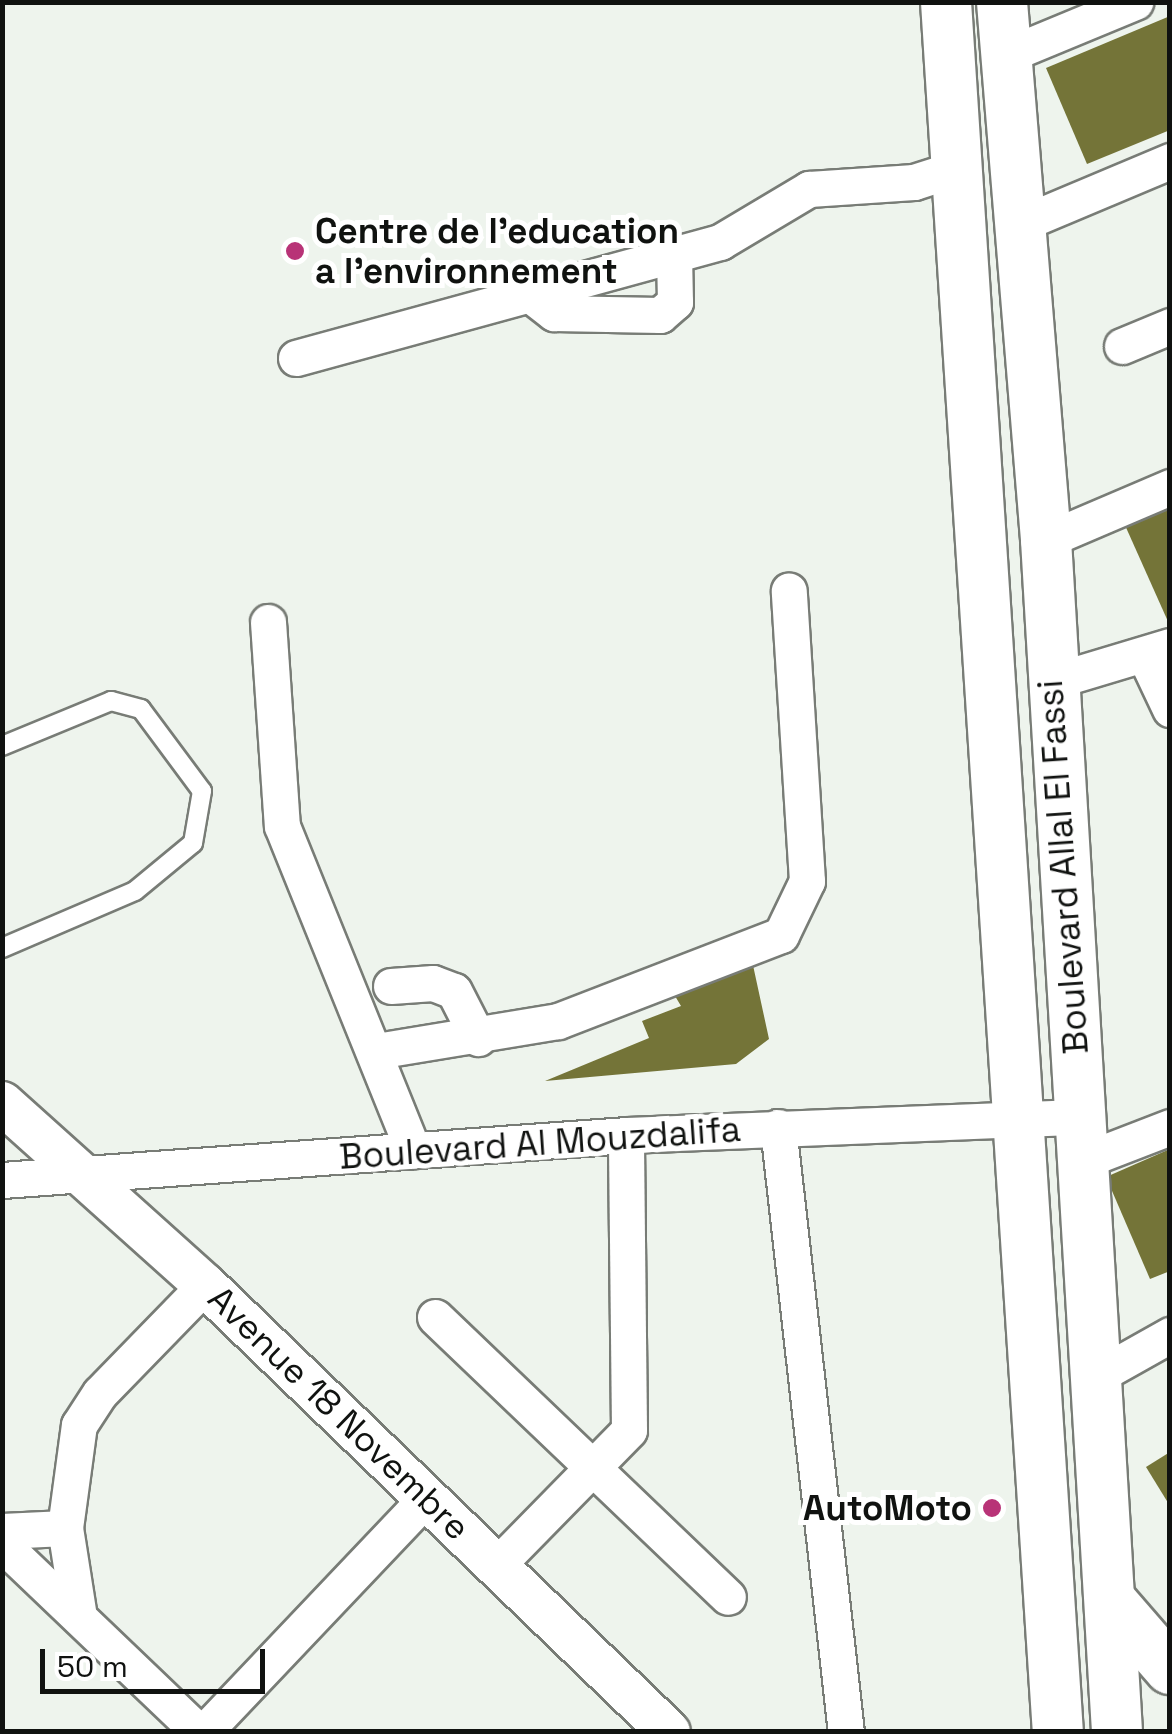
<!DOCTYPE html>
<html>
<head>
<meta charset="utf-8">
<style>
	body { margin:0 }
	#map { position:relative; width:1172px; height:1734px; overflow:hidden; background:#eef4ed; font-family:"Space Grotesk",sans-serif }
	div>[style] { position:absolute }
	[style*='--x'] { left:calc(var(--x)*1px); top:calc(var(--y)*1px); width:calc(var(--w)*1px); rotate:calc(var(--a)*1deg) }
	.building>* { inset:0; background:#747438 }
	.roads { filter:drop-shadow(2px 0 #787c76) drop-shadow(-2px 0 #787c76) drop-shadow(0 2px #787c76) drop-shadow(0 -2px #787c76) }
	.service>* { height:18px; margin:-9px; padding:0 9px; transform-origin:9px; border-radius:9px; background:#fff }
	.minor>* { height:35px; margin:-17.5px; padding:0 17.5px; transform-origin:17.5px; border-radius:17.5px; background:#fff }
	.tertiary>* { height:42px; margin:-21px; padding:0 21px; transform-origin:21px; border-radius:21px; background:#fff }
	.secondary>* { height:50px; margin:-25px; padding:0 25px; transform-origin:25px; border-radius:25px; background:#fff }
	.dots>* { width:28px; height:28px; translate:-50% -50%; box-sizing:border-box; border:5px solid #fff; border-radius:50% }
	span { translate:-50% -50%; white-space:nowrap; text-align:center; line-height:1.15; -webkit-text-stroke:10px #fff; paint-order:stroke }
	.poi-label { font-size:35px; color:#101210; font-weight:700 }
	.left { translate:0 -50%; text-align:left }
	.right { translate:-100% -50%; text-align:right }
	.street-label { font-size:35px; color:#101210 }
	.frame { position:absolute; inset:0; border:5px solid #101210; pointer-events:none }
	.scale { position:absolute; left:40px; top:1649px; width:225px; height:45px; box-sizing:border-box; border:5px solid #101210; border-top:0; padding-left:12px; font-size:30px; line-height:35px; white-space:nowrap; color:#101210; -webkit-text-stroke:8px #fff; paint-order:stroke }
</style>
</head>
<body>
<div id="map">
	<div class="building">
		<div style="clip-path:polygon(1170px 16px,1170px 130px,1087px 164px,1046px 68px)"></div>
		<div style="clip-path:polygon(1170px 503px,1170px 626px,1124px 523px)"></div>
		<div style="clip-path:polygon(751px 956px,769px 1039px,736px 1064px,545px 1081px,649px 1038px,642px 1021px,681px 1006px,672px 991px)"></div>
		<div style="clip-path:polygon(1170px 1149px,1170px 1271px,1150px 1279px,1106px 1177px)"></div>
		<div style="clip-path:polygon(1170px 1452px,1170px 1506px,1146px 1467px)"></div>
	</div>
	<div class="roads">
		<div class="service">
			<div style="--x:2;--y:746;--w:118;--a:-22.4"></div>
			<div style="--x:111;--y:701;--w:31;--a:15"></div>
			<div style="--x:141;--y:709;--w:102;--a:53.4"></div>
			<div style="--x:202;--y:791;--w:53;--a:99.8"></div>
			<div style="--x:193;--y:843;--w:75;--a:140.4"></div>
			<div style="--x:135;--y:891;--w:145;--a:156.8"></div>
		</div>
		<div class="minor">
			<div style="--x:1007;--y:55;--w:139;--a:-22.5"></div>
			<div style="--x:1020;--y:224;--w:163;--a:-22.8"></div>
			<div style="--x:528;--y:293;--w:33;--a:38"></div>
			<div style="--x:554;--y:313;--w:106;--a:1.1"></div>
			<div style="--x:660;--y:315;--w:20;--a:-41"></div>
			<div style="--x:675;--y:302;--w:48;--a:-91.2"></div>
			<div style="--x:1122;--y:346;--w:52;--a:-22.6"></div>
			<div style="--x:296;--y:358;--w:440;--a:-15.3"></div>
			<div style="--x:720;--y:242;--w:104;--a:-30.8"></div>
			<div style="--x:809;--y:189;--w:105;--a:-3.8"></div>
			<div style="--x:914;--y:182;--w:42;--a:-18"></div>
			<div style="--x:1046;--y:540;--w:135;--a:-23.1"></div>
			<div style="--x:268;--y:622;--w:204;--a:86.1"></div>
			<div style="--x:282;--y:826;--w:350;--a:68"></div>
			<div style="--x:1145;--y:656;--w:59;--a:64.7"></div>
			<div style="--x:1050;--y:682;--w:125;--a:-16.7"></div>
			<div style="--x:391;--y:986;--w:42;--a:-4.1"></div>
			<div style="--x:433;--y:983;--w:22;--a:21"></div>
			<div style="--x:454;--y:991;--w:53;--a:62.9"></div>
			<div style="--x:377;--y:1051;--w:183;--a:-9.4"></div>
			<div style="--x:558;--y:1021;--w:239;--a:-21.1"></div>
			<div style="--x:781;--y:935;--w:60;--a:-64.3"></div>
			<div style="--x:807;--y:881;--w:291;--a:-93.6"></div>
			<div style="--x:778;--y:1127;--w:609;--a:83.59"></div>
			<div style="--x:1082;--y:1161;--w:94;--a:-21.1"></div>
			<div style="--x:2;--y:1180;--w:626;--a:-4.12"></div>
			<div style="--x:626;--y:1135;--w:453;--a:-2.3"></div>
			<div style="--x:435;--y:1317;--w:405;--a:43.7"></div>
			<div style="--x:1097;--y:1376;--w:84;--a:-29.3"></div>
			<div style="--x:2;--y:1531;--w:63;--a:-2.7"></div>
			<div style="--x:2;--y:1544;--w:272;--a:43.7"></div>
			<div style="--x:498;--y:1564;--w:187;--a:-45.6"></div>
			<div style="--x:629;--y:1430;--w:295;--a:-90.6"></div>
			<div style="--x:79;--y:1617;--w:90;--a:-98.9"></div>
			<div style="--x:65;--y:1528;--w:104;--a:-82.3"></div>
			<div style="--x:79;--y:1425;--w:38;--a:-57"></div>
			<div style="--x:100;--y:1393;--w:151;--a:-45.8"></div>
			<div style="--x:204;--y:1732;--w:324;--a:-46.5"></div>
		</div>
		<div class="tertiary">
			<div style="--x:2;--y:1103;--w:273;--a:41.9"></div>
			<div style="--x:205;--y:1285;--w:644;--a:43.93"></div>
		</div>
		<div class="secondary">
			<div style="--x:946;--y:2;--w:1734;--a:86.3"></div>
			<div style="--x:1002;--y:2;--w:540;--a:85.32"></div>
			<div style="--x:1046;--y:540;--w:1194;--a:86.59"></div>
			<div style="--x:1111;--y:1601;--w:90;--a:49.1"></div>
		</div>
	</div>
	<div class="dots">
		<div style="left:295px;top:251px;background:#b83377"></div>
		<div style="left:992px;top:1508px;background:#b83377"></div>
	</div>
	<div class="poi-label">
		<span class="left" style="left:315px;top:251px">Centre de l'education<br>a l'environnement</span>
		<span class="right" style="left:972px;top:1508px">AutoMoto</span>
	</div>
	<div class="street-label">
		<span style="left:1063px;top:867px;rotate:-94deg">Boulevard Allal El Fassi</span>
		<span style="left:540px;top:1143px;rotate:-4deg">Boulevard Al Mouzdalifa</span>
		<span style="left:339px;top:1413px;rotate:44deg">Avenue 18 Novembre</span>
	</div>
	<div class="frame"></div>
	<div class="scale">50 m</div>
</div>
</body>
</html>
